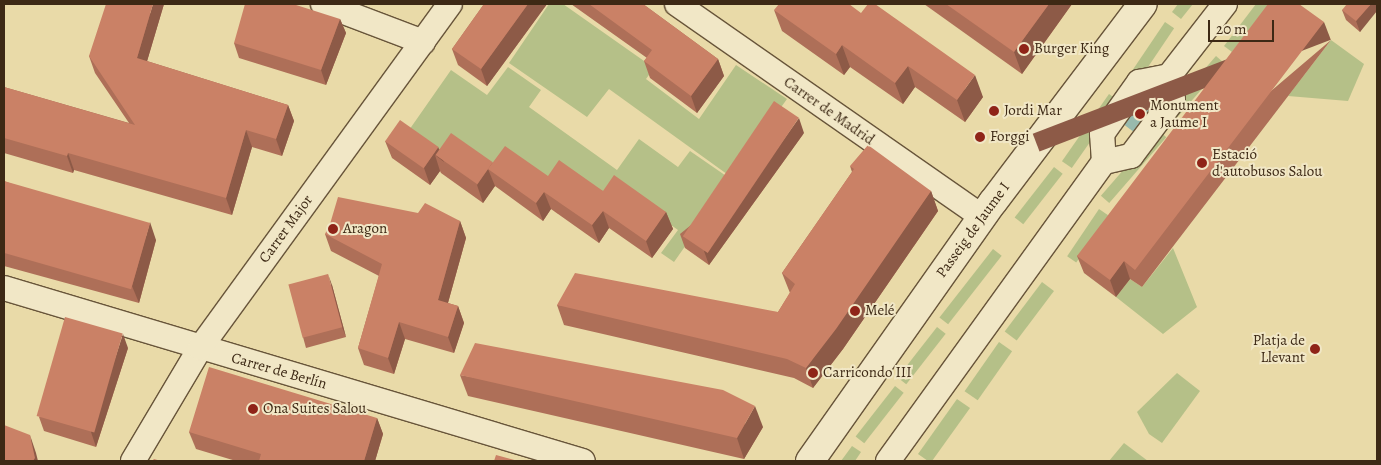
<!DOCTYPE html>
<html>
<head>
<meta charset="utf-8">
<style>
	body { margin:0 }
	#map { position:relative; width:1381px; height:465px; overflow:hidden; background:#e9daa8; font-family:Alegreya,serif }
	div>[style] { position:absolute }
	[style*='--x'] { left:calc(var(--x)*1px); top:calc(var(--y)*1px); width:calc(var(--w)*1px); rotate:calc(var(--a)*1deg) }
	.green>* { inset:0; background:#b5c088; transform-origin:0 0 }
	.water>* { inset:0; background:#98baad; transform-origin:0 0 }
	.roads { filter:drop-shadow(1px 0 #68553a) drop-shadow(-1px 0 #68553a) drop-shadow(0 1px #68553a) drop-shadow(0 -1px #68553a) }
	.street>* { height:24px; margin:-12px; padding:0 12px; transform-origin:12px; border-radius:12px; background:#f1e7c6 }
	.secondary>* { height:28px; margin:-14px; padding:0 14px; transform-origin:14px; border-radius:14px; background:#f1e7c6 }
	.wall>* { inset:0; background:#ae6f58 }
	.shaded-wall>* { inset:0; background:#8d5a47; transform-origin:0 0 }
	.building>* { inset:0; background:#ca8166; transform-origin:0 0 }
	.dots>* { width:14px; height:14px; translate:-50% -50%; box-sizing:border-box; border:2px solid #f1e7c6; border-radius:50% }
	span { translate:-50% -50%; white-space:nowrap; text-align:center; line-height:1.15; -webkit-text-stroke:4px #f1e7c6; paint-order:stroke }
	.poi-label { font-size:15px; color:#3d2915 }
	.left { translate:0 -50%; text-align:left }
	.right { translate:-100% -50%; text-align:right }
	.street-label { font-size:15px; color:#3d2915 }
	.frame { position:absolute; inset:0; border:5px solid #3d2915; pointer-events:none }
	.scale { position:absolute; left:1208px; top:20px; width:66px; height:22px; box-sizing:border-box; border:2px solid #3d2915; border-top:0; padding-left:6px; font-size:15px; line-height:18px; white-space:nowrap; color:#3d2915; -webkit-text-stroke:4px #f1e7c6; paint-order:stroke }
</style>
</head>
<body>
<div id="map">
	<div class="green">
		<div style="clip-path:polygon(549px 4px,563px 4px,654px 68px,646px 79px,699px 119px,736px 65px,787px 99px,731px 177px,609px 89px,587px 117px,509px 63px)"></div>
		<div style="clip-path:polygon(1178px 4px,1193px 4px,1181px 19px,1172px 12px)"></div>
		<div style="clip-path:polygon(1256px 4px,1269px 4px,1232px 52px,1224px 46px)"></div>
		<div style="left:1165px;top:22px;width:11px;height:79px;rotate:34deg"></div>
		<div style="clip-path:polygon(1331px 40px,1364px 64px,1348px 101px,1288px 96px)"></div>
		<div style="left:1216px;top:56px;width:11px;height:84px;rotate:41deg"></div>
		<div style="clip-path:polygon(508px 67px,541px 90px,529px 107px,617px 170px,639px 139px,678px 167px,690px 151px,732px 180px,674px 262px,661px 253px,678px 230px,618px 187px,607px 202px,498px 177px,445px 160px,407px 133px,451px 70px,487px 95px)"></div>
		<div style="left:1109px;top:94px;width:12px;height:82px;rotate:35deg"></div>
		<div style="left:1158px;top:130px;width:11px;height:87px;rotate:41deg"></div>
		<div style="left:1054px;top:167px;width:11px;height:64px;rotate:38deg"></div>
		<div style="left:1099px;top:209px;width:11px;height:57px;rotate:34deg"></div>
		<div style="clip-path:polygon(1173px 248px,1197px 307px,1163px 334px,1116px 297px,1130px 279px,1142px 287px)"></div>
		<div style="left:993px;top:249px;width:11px;height:87px;rotate:38deg"></div>
		<div style="left:1042px;top:282px;width:15px;height:62px;rotate:37deg"></div>
		<div style="left:937px;top:327px;width:11px;height:64px;rotate:38deg"></div>
		<div style="left:999px;top:342px;width:16px;height:60px;rotate:35deg"></div>
		<div style="clip-path:polygon(1177px 373px,1200px 391px,1162px 443px,1149px 434px,1137px 412px)"></div>
		<div style="left:895px;top:386px;width:11px;height:64px;rotate:38deg"></div>
		<div style="clip-path:polygon(957px 399px,970px 408px,932px 461px,928px 461px,918px 454px)"></div>
		<div style="clip-path:polygon(1124px 443px,1148px 461px,1109px 461px)"></div>
		<div style="clip-path:polygon(852px 446px,861px 452px,855px 461px,841px 461px)"></div>
	</div>
	<div class="water">
		<div style="left:1147px;top:93px;width:15px;height:39px;rotate:37deg"></div>
	</div>
	<div class="roads">
		<div class="street">
			<div style="--x:323;--y:4;--w:107;--a:20.8"></div>
			<div style="--x:677;--y:4;--w:372;--a:34.9"></div>
			<div style="--x:1104;--y:162;--w:28;--a:-94"></div>
			<div style="--x:1102;--y:134;--w:64;--a:-54.6"></div>
			<div style="--x:1139;--y:82;--w:31;--a:-11"></div>
			<div style="--x:4;--y:288;--w:604;--a:16.64"></div>
			<div style="--x:133;--y:461;--w:131;--a:-59.3"></div>
			<div style="--x:200;--y:348;--w:425;--a:-54"></div>
			<div style="--x:888;--y:461;--w:369;--a:-54.2"></div>
			<div style="--x:1104;--y:162;--w:28;--a:-13"></div>
			<div style="--x:1131;--y:156;--w:70;--a:-53.1"></div>
			<div style="--x:1173;--y:100;--w:24;--a:-99"></div>
			<div style="--x:1169;--y:76;--w:91;--a:-52.1"></div>
		</div>
		<div class="secondary">
			<div style="--x:810;--y:461;--w:317;--a:-54.8"></div>
			<div style="--x:993;--y:202;--w:248;--a:-52.9"></div>
		</div>
	</div>
	<div class="wall">
		<div style="clip-path:polygon(164px 4px,147px 61px,288px 105px,294px 121px,282px 156px,252px 147px,232px 215px,74px 170px,73px 173px,4px 153px,4px 87px,129px 123px,95px 73px,89px 56px)"></div>
		<div style="clip-path:polygon(484px 4px,547px 4px,487px 86px,458px 65px,452px 49px)"></div>
		<div style="clip-path:polygon(571px 4px,643px 4px,718px 59px,724px 76px,697px 113px,650px 78px,644px 61px,647px 58px)"></div>
		<div style="clip-path:polygon(924px 4px,1072px 4px,1022px 74px)"></div>
		<div style="clip-path:polygon(1377px 4px,1360px 32px,1346px 20px,1342px 10px)"></div>
		<div style="clip-path:polygon(774px 10px,983px 97px,965px 122px,915px 87px,903px 104px,850px 67px,844px 75px,782px 31px)"></div>
		<div style="clip-path:polygon(340px 19px,346px 33px,326px 85px,239px 58px,234px 43px)"></div>
		<div style="clip-path:polygon(1331px 40px,1142px 287px,1130px 279px,1116px 297px,1084px 273px,1077px 256px)"></div>
		<div style="clip-path:polygon(804px 133px,709px 265px,685px 248px,680px 234px)"></div>
		<div style="clip-path:polygon(385px 141px,438px 147px,439px 149px,603px 191px,666px 212px,673px 229px,652px 258px,609px 228px,599px 243px,551px 209px,543px 221px,495px 186px,483px 203px,441px 173px,440px 171px,430px 185px,392px 158px)"></div>
		<div style="clip-path:polygon(850px 166px,931px 191px,938px 211px,843px 349px,813px 388px,794px 378px,564px 325px,557px 305px,778px 312px,790px 293px,782px 273px,852px 172px)"></div>
		<div style="clip-path:polygon(4px 181px,156px 240px,139px 303px,4px 266px)"></div>
		<div style="clip-path:polygon(418px 213px,460px 221px,466px 238px,448px 303px,458px 306px,464px 323px,454px 353px,405px 339px,394px 374px,364px 365px,358px 348px,379px 276px,331px 251px,325px 234px)"></div>
		<div style="clip-path:polygon(332px 285px,346px 337px,306px 348px,303px 337px)"></div>
		<div style="clip-path:polygon(128px 348px,96px 447px,44px 431px,39px 417px)"></div>
		<div style="clip-path:polygon(460px 375px,763px 427px,744px 459px,468px 396px)"></div>
		<div style="clip-path:polygon(377px 418px,383px 434px,375px 461px,236px 461px,196px 449px,189px 432px)"></div>
	</div>
	<div class="shaded-wall">
		<div style="clip-path:polygon(153px 4px,164px 4px,143px 75px,137px 58px)"></div>
		<div style="clip-path:polygon(528px 4px,547px 4px,487px 86px,481px 69px)"></div>
		<div style="clip-path:polygon(1049px 4px,1072px 4px,1022px 74px,1014px 52px)"></div>
		<div style="clip-path:polygon(1371px 4px,1377px 4px,1377px 11px,1360px 32px,1356px 21px)"></div>
		<div style="clip-path:polygon(340px 19px,346px 33px,326px 85px,321px 70px)"></div>
		<div style="left:1324px;top:22px;width:19px;height:312px;rotate:69deg"></div>
		<div style="clip-path:polygon(842px 45px,850px 67px,844px 75px,836px 54px)"></div>
		<div style="clip-path:polygon(718px 59px,724px 76px,697px 113px,691px 96px)"></div>
		<div style="clip-path:polygon(908px 66px,915px 87px,903px 104px,895px 83px)"></div>
		<div style="clip-path:polygon(975px 75px,983px 97px,965px 122px,957px 100px)"></div>
		<div style="clip-path:polygon(288px 105px,294px 121px,282px 156px,276px 139px)"></div>
		<div style="clip-path:polygon(799px 118px,804px 133px,709px 265px,704px 251px)"></div>
		<div style="clip-path:polygon(246px 130px,252px 147px,232px 215px,226px 198px)"></div>
		<div style="clip-path:polygon(438px 147px,444px 162px,435px 155px,440px 171px,430px 185px,424px 168px)"></div>
		<div style="clip-path:polygon(68px 153px,74px 170px,73px 173px,67px 156px)"></div>
		<div style="clip-path:polygon(488px 169px,495px 186px,483px 203px,477px 185px)"></div>
		<div style="clip-path:polygon(931px 191px,938px 211px,843px 349px,813px 388px,806px 368px)"></div>
		<div style="clip-path:polygon(544px 192px,551px 209px,543px 221px,536px 203px)"></div>
		<div style="clip-path:polygon(603px 211px,609px 228px,599px 243px,592px 225px)"></div>
		<div style="clip-path:polygon(666px 212px,673px 229px,652px 258px,646px 241px)"></div>
		<div style="clip-path:polygon(460px 221px,466px 238px,444px 317px,438px 300px)"></div>
		<div style="clip-path:polygon(150px 222px,156px 240px,139px 303px,132px 286px)"></div>
		<div style="clip-path:polygon(1124px 261px,1130px 279px,1116px 297px,1110px 280px)"></div>
		<div style="clip-path:polygon(328px 274px,332px 285px,346px 337px,342px 327px)"></div>
		<div style="clip-path:polygon(458px 306px,464px 323px,454px 353px,448px 337px)"></div>
		<div style="clip-path:polygon(399px 322px,405px 339px,394px 374px,388px 358px)"></div>
		<div style="clip-path:polygon(123px 334px,128px 348px,96px 447px,91px 432px)"></div>
		<div style="clip-path:polygon(755px 406px,763px 427px,744px 459px,737px 438px)"></div>
		<div style="clip-path:polygon(377px 418px,383px 434px,375px 461px,364px 461px)"></div>
		<div style="clip-path:polygon(30px 435px,36px 453px,38px 461px,33px 461px)"></div>
	</div>
	<div class="building">
		<div style="clip-path:polygon(106px 4px,153px 4px,137px 58px,288px 105px,276px 139px,246px 130px,226px 198px,68px 153px,67px 156px,4px 138px,4px 87px,135px 125px,89px 56px)"></div>
		<div style="clip-path:polygon(245px 4px,293px 4px,340px 19px,321px 70px,234px 43px)"></div>
		<div style="clip-path:polygon(484px 4px,528px 4px,481px 69px,452px 49px)"></div>
		<div style="clip-path:polygon(589px 4px,643px 4px,718px 59px,691px 96px,644px 61px,652px 50px)"></div>
		<div style="clip-path:polygon(779px 4px,849px 4px,861px 13px,868px 4px,875px 4px,975px 75px,957px 100px,908px 66px,895px 83px,842px 45px,836px 54px,774px 10px)"></div>
		<div style="clip-path:polygon(946px 4px,1049px 4px,1014px 52px)"></div>
		<div style="clip-path:polygon(1268px 4px,1299px 4px,1324px 22px,1135px 270px,1124px 261px,1110px 280px,1077px 256px)"></div>
		<div style="clip-path:polygon(1347px 4px,1371px 4px,1356px 21px,1342px 10px)"></div>
		<div style="left:774px;top:101px;width:30px;height:163px;rotate:34deg"></div>
		<div style="left:400px;top:120px;width:47px;height:26px;rotate:35deg"></div>
		<div style="left:451px;top:133px;width:51px;height:27px;rotate:35deg"></div>
		<div style="clip-path:polygon(868px 145px,931px 191px,836px 329px,806px 368px,787px 359px,557px 305px,575px 273px,778px 312px,795px 284px,782px 273px,854px 169px,850px 166px)"></div>
		<div style="clip-path:polygon(505px 146px,548px 176px,559px 160px,603px 191px,614px 175px,666px 212px,646px 241px,603px 211px,592px 225px,544px 192px,536px 203px,488px 169px)"></div>
		<div style="left:4px;top:181px;width:152px;height:69px;rotate:16deg"></div>
		<div style="clip-path:polygon(338px 197px,418px 213px,425px 203px,460px 221px,438px 300px,458px 306px,448px 337px,399px 322px,388px 358px,358px 348px,382px 264px,325px 234px,330px 224px)"></div>
		<div style="left:328px;top:274px;width:55px;height:41px;rotate:75deg"></div>
		<div style="left:65px;top:317px;width:60px;height:103px;rotate:16deg"></div>
		<div style="clip-path:polygon(475px 343px,723px 390px,755px 406px,737px 438px,460px 375px)"></div>
		<div style="clip-path:polygon(209px 367px,377px 418px,364px 461px,259px 461px,261px 454px,189px 432px)"></div>
		<div style="clip-path:polygon(4px 425px,30px 435px,35px 458px,33px 461px,4px 461px)"></div>
		<div style="clip-path:polygon(496px 455px,518px 461px,494px 461px)"></div>
		<div style="clip-path:polygon(154px 459px,161px 461px,152px 461px)"></div>
	</div>
	<div class="dots">
		<div style="left:1024px;top:49px;background:#8f2418"></div>
		<div style="left:994px;top:111px;background:#8f2418"></div>
		<div style="left:1140px;top:114px;background:#8f2418"></div>
		<div style="left:980px;top:137px;background:#8f2418"></div>
		<div style="left:1202px;top:163px;background:#8f2418"></div>
		<div style="left:333px;top:229px;background:#8f2418"></div>
		<div style="left:855px;top:311px;background:#8f2418"></div>
		<div style="left:1315px;top:349px;background:#8f2418"></div>
		<div style="left:813px;top:373px;background:#8f2418"></div>
		<div style="left:253px;top:409px;background:#8f2418"></div>
	</div>
	<div class="poi-label">
		<span class="left" style="left:1034px;top:49px">Burger King</span>
		<span class="left" style="left:1150px;top:114px">Monument<br>a Jaume I</span>
		<span class="left" style="left:1004px;top:111px">Jordi Mar</span>
		<span class="left" style="left:990px;top:137px">Forggi</span>
		<span class="left" style="left:1212px;top:163px">Estació<br>d'autobusos Salou</span>
		<span class="left" style="left:343px;top:229px">Aragon</span>
		<span class="left" style="left:865px;top:311px">Melé</span>
		<span class="right" style="left:1305px;top:349px">Platja de<br>Llevant</span>
		<span class="left" style="left:823px;top:373px">Carricondo III</span>
		<span class="left" style="left:263px;top:409px">Ona Suites Salou</span>
	</div>
	<div class="street-label">
		<span style="left:829px;top:111px;rotate:35deg">Carrer de Madrid</span>
		<span style="left:286px;top:229px;rotate:-54deg">Carrer Major</span>
		<span style="left:973px;top:230px;rotate:-54deg">Passeig de Jaume I</span>
		<span style="left:279px;top:371px;rotate:16deg">Carrer de Berlín</span>
	</div>
	<div class="frame"></div>
	<div class="scale">20 m</div>
</div>
</body>
</html>
